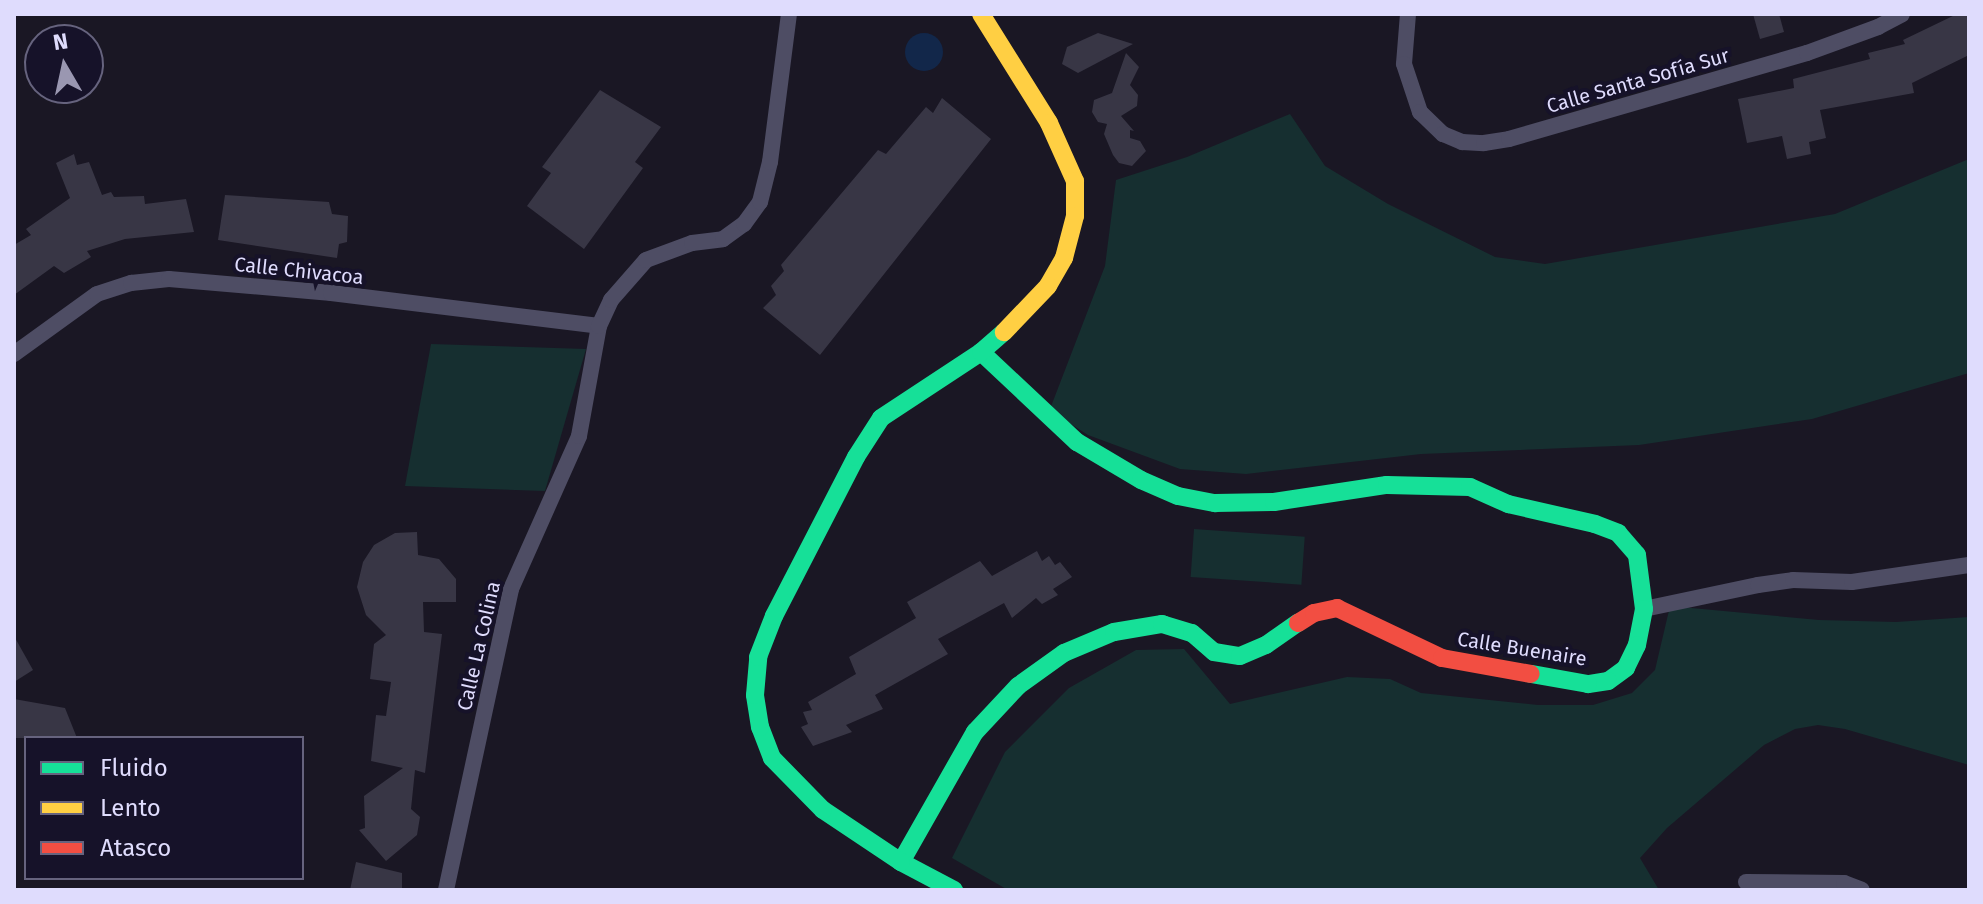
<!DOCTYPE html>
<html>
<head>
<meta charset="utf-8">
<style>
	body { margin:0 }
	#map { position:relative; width:1983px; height:904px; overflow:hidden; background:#1a1724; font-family:"Fira Sans",sans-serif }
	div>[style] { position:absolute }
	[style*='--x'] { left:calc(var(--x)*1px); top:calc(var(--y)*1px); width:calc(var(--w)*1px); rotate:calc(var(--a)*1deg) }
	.green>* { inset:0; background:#162f30; transform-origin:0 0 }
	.water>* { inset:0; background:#12274a }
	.round { border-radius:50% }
	.building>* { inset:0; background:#383645 }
	.street>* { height:16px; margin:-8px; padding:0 8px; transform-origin:8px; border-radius:8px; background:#4e4d64 }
	.fast>* { height:18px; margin:-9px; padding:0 9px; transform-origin:9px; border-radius:9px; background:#16e098 }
	.slow>* { height:18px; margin:-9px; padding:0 9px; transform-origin:9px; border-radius:9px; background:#ffcf43 }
	.jam>* { height:18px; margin:-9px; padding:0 9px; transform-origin:9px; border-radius:9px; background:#f24e42 }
	span { translate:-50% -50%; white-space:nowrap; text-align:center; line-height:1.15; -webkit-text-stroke:8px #161229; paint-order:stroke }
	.street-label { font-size:20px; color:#dfdcfd }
	.frame { position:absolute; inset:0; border:16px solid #dfdcfd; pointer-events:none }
	.legend { position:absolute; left:24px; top:736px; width:280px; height:144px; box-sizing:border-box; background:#161229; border:2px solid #66637e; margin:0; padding:10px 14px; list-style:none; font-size:24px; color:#dfdcfd }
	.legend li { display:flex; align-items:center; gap:16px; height:40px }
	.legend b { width:40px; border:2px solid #66637e }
	.north { position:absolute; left:24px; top:24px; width:80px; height:80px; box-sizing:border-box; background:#161229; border:2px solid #66637e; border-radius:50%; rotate:351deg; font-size:22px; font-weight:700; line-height:32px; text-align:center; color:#dfdcfd }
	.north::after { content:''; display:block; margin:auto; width:28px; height:36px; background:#9a97b1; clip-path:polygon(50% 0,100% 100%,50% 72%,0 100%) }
</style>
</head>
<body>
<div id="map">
	<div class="green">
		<div style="clip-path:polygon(1290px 114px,1325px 166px,1388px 204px,1495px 257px,1545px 264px,1835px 214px,1969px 159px,1969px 373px,1812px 419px,1639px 445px,1421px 454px,1246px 474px,1180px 469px,1088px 435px,1063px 419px,1050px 409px,1105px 266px,1116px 180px,1187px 157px)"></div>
		<div style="clip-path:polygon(431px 344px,586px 349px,545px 491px,405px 486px)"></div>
		<div style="left:1194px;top:529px;width:111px;height:48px;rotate:4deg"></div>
		<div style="clip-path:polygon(1670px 606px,1819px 620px,1896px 622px,1969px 617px,1969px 765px,1845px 729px,1818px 725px,1795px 729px,1764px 745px,1667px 828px,1640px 858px,1659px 890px,1008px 890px,952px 858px,1005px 752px,1069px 688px,1136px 650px,1184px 649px,1230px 704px,1347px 677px,1390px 679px,1421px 693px,1538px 705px,1593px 705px,1632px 693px,1655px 670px)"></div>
	</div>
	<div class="water">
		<div class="round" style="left:905px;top:33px;width:38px;height:38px"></div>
	</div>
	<div class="building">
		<div style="clip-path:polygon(1753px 14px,1779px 14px,1784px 32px,1760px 39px)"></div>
		<div style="clip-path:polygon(1957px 14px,1969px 14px,1969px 55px,1912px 83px,1914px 93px,1820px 110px,1826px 138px,1809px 142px,1811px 154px,1787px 159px,1782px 136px,1747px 143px,1738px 99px,1794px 88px,1793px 79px,1870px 59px,1868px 53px,1905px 44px,1903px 40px)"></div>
		<div style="clip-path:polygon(1098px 33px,1133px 44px,1078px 73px,1062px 64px,1067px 47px)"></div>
		<div style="clip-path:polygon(1126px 53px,1139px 67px,1130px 85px,1138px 95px,1137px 106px,1121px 116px,1134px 131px,1130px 130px,1130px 138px,1140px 141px,1146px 151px,1132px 166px,1119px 163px,1113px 155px,1104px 134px,1107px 124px,1098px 122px,1092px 112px,1094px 100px,1112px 93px)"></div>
		<div style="clip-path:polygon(600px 90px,661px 127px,635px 162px,643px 168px,584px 249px,527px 206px,551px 173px,542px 167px)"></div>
		<div style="clip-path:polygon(942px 98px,991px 139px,820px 355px,763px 308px,776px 295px,771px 286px,784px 271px,781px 265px,878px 150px,886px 154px,926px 107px,933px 113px)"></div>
		<div style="clip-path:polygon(74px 154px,77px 165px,89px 162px,102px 195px,111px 192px,114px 197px,144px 196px,145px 204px,186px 199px,194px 232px,125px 239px,87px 251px,91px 257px,64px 273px,54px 266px,14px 295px,14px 245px,31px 235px,26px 229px,70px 198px,56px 163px)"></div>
		<div style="clip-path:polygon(225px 195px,329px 202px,332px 214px,348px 216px,347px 242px,339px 244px,337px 258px,218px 240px)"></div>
		<div style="clip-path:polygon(417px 532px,418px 555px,439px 559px,456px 579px,456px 602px,423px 602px,424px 632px,442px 634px,425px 773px,415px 770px,411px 809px,420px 817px,417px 835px,386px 861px,359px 830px,365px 828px,364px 796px,403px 768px,371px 761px,376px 715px,386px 716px,391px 682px,370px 679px,374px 644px,386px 635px,366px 615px,357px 587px,363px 562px,374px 545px,395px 533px)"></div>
		<div style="clip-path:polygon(1037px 551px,1042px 561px,1049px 556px,1055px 565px,1060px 562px,1072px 577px,1053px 589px,1058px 595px,1042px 604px,1036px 598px,1012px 618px,1004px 603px,938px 639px,948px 654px,875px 695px,883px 709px,846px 725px,852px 732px,813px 746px,801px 727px,808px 724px,803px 712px,812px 710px,808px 702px,856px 674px,849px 657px,916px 618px,907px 602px,980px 561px,992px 576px)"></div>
		<div style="clip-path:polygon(14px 636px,33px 670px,14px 682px)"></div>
		<div style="clip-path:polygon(14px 699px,65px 708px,77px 738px,14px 738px)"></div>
		<div style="clip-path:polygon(356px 862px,402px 873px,402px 890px,350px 890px)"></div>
	</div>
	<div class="street">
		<div style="--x:1408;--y:14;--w:50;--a:94.6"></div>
		<div style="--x:1404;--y:64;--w:51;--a:71.6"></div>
		<div style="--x:1420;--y:112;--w:32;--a:44"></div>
		<div style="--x:1443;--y:134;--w:21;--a:23"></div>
		<div style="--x:1462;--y:142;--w:22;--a:3"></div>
		<div style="--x:1484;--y:143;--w:25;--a:-9"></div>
		<div style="--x:1509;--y:139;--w:310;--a:-16.1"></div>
		<div style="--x:1807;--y:53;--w:76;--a:-20.1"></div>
		<div style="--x:1878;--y:27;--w:27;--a:-28"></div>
		<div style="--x:14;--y:354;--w:102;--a:-35.9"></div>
		<div style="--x:97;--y:294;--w:36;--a:-18"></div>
		<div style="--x:131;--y:283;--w:38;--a:-6"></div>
		<div style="--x:169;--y:279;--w:163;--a:4.9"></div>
		<div style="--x:331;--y:293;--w:270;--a:7"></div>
		<div style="--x:1644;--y:609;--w:116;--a:-11.9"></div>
		<div style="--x:1758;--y:585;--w:35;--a:-8"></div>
		<div style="--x:1793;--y:580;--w:59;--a:1.9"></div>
		<div style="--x:1852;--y:582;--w:118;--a:-8.3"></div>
		<div style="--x:1746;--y:882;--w:98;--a:0.6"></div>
		<div style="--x:1844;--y:883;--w:19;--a:21"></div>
		<div style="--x:446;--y:890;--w:308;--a:-77.8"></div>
		<div style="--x:511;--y:589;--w:167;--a:-66"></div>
		<div style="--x:579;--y:436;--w:112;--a:-79.7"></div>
		<div style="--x:599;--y:326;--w:29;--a:-65"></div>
		<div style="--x:611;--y:300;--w:53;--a:-48.8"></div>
		<div style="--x:646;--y:260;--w:49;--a:-20.3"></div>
		<div style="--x:692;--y:243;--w:31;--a:-7"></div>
		<div style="--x:723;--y:239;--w:26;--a:-36"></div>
		<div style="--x:744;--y:224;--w:27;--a:-54"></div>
		<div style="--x:760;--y:202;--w:41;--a:-76"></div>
		<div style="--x:770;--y:162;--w:149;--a:-82.7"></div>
	</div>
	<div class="fast">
		<div style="--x:981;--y:352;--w:132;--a:43.2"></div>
		<div style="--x:1077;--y:442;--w:74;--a:30.7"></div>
		<div style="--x:1141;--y:480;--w:40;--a:23.4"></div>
		<div style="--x:1178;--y:496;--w:38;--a:11"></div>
		<div style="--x:1215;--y:503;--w:59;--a:-1"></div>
		<div style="--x:1274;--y:502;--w:114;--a:-8.6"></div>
		<div style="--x:1387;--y:485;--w:83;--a:1.4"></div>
		<div style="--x:1470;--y:487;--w:42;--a:24.1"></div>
		<div style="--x:1508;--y:504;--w:89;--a:12.9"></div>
		<div style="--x:1595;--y:524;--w:25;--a:21"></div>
		<div style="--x:1618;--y:533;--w:29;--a:49"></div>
		<div style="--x:1637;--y:555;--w:54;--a:82.6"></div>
		<div style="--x:1644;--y:609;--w:37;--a:101"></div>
		<div style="--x:1637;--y:645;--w:25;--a:116"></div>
		<div style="--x:1626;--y:668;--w:22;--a:144"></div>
		<div style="--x:1608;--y:681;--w:20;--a:171"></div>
		<div style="--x:1588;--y:684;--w:58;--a:-170"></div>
		<div style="--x:901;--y:862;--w:150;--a:-60.4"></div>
		<div style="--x:975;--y:732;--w:63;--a:-46.9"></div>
		<div style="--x:1018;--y:686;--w:57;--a:-35.7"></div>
		<div style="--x:1064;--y:653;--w:54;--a:-22.8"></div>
		<div style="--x:1114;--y:632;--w:49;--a:-9.5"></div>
		<div style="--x:1162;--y:624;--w:31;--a:17"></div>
		<div style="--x:1192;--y:633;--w:29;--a:41"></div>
		<div style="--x:1214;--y:652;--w:26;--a:9"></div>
		<div style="--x:1240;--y:656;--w:28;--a:-23"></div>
		<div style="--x:1266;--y:645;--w:39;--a:-35"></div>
		<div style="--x:954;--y:890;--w:60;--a:-152.2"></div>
		<div style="--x:901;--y:862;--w:94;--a:-146.3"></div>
		<div style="--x:823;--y:810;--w:73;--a:-134.4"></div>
		<div style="--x:772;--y:758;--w:33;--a:-111"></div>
		<div style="--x:760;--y:727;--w:32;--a:-99"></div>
		<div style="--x:755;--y:695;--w:38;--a:-85"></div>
		<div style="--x:758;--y:657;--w:44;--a:-68.7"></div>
		<div style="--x:774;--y:616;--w:179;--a:-62.7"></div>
		<div style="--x:856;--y:457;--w:46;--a:-57.3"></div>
		<div style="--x:881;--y:418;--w:120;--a:-33.4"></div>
		<div style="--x:981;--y:352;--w:30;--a:-41"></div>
	</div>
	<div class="slow">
		<div style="--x:981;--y:14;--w:128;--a:58"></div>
		<div style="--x:1049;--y:123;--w:64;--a:65.9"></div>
		<div style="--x:1075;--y:181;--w:35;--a:90"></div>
		<div style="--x:1075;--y:216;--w:43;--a:104.7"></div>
		<div style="--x:1064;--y:258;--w:32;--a:120"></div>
		<div style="--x:1048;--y:286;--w:64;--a:133.7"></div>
	</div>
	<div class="jam">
		<div style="--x:1298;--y:623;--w:19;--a:-32"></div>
		<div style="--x:1314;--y:613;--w:24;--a:-12"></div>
		<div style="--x:1337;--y:608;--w:116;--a:25.5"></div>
		<div style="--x:1442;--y:658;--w:90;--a:10.2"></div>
	</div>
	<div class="street-label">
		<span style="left:1638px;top:81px;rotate:-16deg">Calle Santa Sofía Sur</span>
		<span style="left:299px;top:271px;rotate:6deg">Calle Chivacoa</span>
		<span style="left:479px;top:646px;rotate:-77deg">Calle La Colina</span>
		<span style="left:1522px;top:649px;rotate:9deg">Calle Buenaire</span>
	</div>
	<div class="frame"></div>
	<ul class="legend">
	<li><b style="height:10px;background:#16e098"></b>Fluido</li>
	<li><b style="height:10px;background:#ffcf43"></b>Lento</li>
	<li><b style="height:10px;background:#f24e42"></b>Atasco</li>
	</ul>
	<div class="north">N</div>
</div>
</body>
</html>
